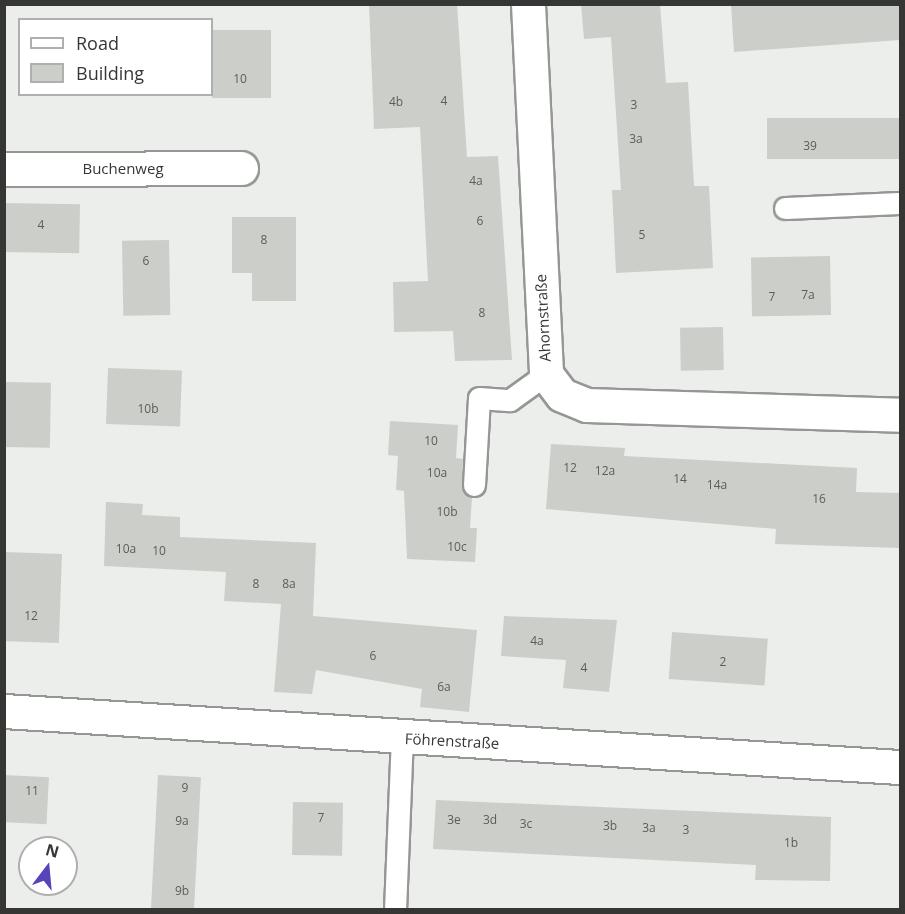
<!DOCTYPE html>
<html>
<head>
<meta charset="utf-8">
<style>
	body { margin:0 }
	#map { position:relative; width:905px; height:914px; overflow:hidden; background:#ebeeea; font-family:"Open Sans",sans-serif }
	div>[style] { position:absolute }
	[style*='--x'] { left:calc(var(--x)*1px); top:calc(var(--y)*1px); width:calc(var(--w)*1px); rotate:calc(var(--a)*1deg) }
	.building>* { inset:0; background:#ccceca; transform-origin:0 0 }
	.roads { filter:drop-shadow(2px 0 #949793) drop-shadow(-2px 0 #949793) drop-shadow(0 2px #949793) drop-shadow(0 -2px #949793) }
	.lane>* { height:21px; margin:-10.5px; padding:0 10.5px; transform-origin:10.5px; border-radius:10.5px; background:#fff }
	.street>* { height:33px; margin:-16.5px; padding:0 16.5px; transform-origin:16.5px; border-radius:16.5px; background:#fff }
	span { translate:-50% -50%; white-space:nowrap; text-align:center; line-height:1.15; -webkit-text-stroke:4.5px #fff; paint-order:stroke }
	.number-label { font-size:12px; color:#5c5d5a }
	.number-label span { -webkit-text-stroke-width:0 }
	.street-label { font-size:15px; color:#363735 }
	.frame { position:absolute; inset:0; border:6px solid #363735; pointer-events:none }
	.legend { position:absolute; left:18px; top:18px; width:195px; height:78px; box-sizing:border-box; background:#fff; border:2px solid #afafae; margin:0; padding:8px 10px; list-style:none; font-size:18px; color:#363735 }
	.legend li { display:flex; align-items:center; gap:12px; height:30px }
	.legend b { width:30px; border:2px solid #afafae }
	.north { position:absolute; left:18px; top:836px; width:60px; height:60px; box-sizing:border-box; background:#fff; border:2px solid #afafae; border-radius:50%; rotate:16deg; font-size:16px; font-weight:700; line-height:24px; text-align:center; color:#363735 }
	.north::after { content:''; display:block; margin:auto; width:21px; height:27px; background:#5843bb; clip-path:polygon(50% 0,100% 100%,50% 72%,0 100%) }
</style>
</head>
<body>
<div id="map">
	<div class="building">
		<div style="clip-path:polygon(369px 4px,457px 4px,467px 157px,498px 156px,512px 360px,455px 361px,453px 331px,394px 332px,393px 282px,428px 281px,420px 127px,374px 129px)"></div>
		<div style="clip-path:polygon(581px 4px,660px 4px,666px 83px,688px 82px,694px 186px,709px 186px,713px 268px,616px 273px,612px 190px,621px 190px,611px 37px,584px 39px)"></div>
		<div style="clip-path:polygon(731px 4px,900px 4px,900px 40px,734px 52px)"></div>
		<div style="left:212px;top:30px;width:59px;height:68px"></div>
		<div style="left:900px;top:118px;width:41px;height:133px;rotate:90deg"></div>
		<div style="left:4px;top:203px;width:76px;height:49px;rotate:1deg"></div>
		<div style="clip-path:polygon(232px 217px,296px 217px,296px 301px,252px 301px,252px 273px,232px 273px)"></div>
		<div style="left:169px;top:240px;width:75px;height:47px;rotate:89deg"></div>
		<div style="left:830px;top:256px;width:59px;height:79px;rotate:89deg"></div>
		<div style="left:723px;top:327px;width:43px;height:43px;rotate:89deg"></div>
		<div style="left:108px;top:368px;width:74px;height:56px;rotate:2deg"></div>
		<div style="left:4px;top:382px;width:47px;height:65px;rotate:1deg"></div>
		<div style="clip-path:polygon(390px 421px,458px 425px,456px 458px,463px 459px,462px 490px,472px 497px,470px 528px,477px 528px,475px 562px,407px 559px,404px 491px,396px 490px,398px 456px,388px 455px)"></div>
		<div style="clip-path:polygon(551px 444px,625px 448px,624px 456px,857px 468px,856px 492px,900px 493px,900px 548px,775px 544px,776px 529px,546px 509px)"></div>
		<div style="clip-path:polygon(106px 502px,143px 504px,142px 515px,180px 517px,180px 537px,316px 543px,313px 616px,477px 630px,469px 712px,420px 707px,422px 689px,316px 670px,312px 694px,274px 692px,281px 604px,224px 601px,226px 572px,104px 566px)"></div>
		<div style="left:4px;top:552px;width:58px;height:89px;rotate:2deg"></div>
		<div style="clip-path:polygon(504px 616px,617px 620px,609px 692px,563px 688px,566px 660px,501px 656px)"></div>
		<div style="left:672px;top:632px;width:96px;height:47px;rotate:4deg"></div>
		<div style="left:4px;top:775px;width:45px;height:47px;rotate:3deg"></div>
		<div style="left:158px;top:775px;width:43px;height:134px;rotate:3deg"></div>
		<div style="clip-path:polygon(436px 800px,831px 817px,830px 881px,755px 880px,756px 865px,433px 849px)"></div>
		<div style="left:293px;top:802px;width:50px;height:53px;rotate:1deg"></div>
	</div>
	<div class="roads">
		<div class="lane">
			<div style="--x:785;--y:208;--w:115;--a:-2.5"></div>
			<div style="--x:474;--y:485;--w:87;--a:-86.7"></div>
			<div style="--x:479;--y:398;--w:31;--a:4"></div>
			<div style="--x:510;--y:400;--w:44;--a:-35.8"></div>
			<div style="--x:395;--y:910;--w:172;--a:-87.7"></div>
		</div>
		<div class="street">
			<div style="--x:528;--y:4;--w:370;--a:87.2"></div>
			<div style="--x:546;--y:374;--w:26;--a:53"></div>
			<div style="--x:562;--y:395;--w:27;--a:22"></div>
			<div style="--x:587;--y:405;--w:313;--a:1.8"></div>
			<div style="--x:4;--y:169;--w:237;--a:-0.2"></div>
			<div style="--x:4;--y:711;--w:898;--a:3.58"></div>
		</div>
	</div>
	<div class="number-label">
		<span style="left:240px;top:79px">10</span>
		<span style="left:444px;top:101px">4</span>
		<span style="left:396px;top:102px">4b</span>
		<span style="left:634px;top:105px">3</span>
		<span style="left:636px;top:139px">3a</span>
		<span style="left:810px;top:146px">39</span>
		<span style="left:476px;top:181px">4a</span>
		<span style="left:480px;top:221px">6</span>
		<span style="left:41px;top:225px">4</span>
		<span style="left:642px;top:235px">5</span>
		<span style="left:264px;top:240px">8</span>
		<span style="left:146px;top:261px">6</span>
		<span style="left:808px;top:295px">7a</span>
		<span style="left:772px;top:297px">7</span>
		<span style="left:482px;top:313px">8</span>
		<span style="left:148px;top:409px">10b</span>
		<span style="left:431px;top:441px">10</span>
		<span style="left:570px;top:468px">12</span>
		<span style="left:605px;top:471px">12a</span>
		<span style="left:437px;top:473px">10a</span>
		<span style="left:680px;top:479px">14</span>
		<span style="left:717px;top:485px">14a</span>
		<span style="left:819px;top:499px">16</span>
		<span style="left:447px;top:512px">10b</span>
		<span style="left:457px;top:547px">10c</span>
		<span style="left:126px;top:549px">10a</span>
		<span style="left:159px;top:551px">10</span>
		<span style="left:256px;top:584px">8</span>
		<span style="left:289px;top:584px">8a</span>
		<span style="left:31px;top:616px">12</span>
		<span style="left:537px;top:641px">4a</span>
		<span style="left:373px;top:656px">6</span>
		<span style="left:723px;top:662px">2</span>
		<span style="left:584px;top:668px">4</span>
		<span style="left:444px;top:687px">6a</span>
		<span style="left:185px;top:788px">9</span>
		<span style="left:32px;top:791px">11</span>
		<span style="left:321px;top:818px">7</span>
		<span style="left:454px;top:820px">3e</span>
		<span style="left:490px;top:820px">3d</span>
		<span style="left:182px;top:821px">9a</span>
		<span style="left:526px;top:824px">3c</span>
		<span style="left:610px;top:826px">3b</span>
		<span style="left:649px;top:828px">3a</span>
		<span style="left:686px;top:830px">3</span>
		<span style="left:791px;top:843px">1b</span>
		<span style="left:182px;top:891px">9b</span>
	</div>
	<div class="street-label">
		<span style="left:123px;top:169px">Buchenweg</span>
		<span style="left:543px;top:318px;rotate:-93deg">Ahornstraße</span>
		<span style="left:452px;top:741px;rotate:3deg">Föhrenstraße</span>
	</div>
	<div class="frame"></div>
	<ul class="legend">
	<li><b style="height:8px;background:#fff"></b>Road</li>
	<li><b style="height:16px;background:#ccceca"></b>Building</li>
	</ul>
	<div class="north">N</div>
</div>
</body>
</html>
